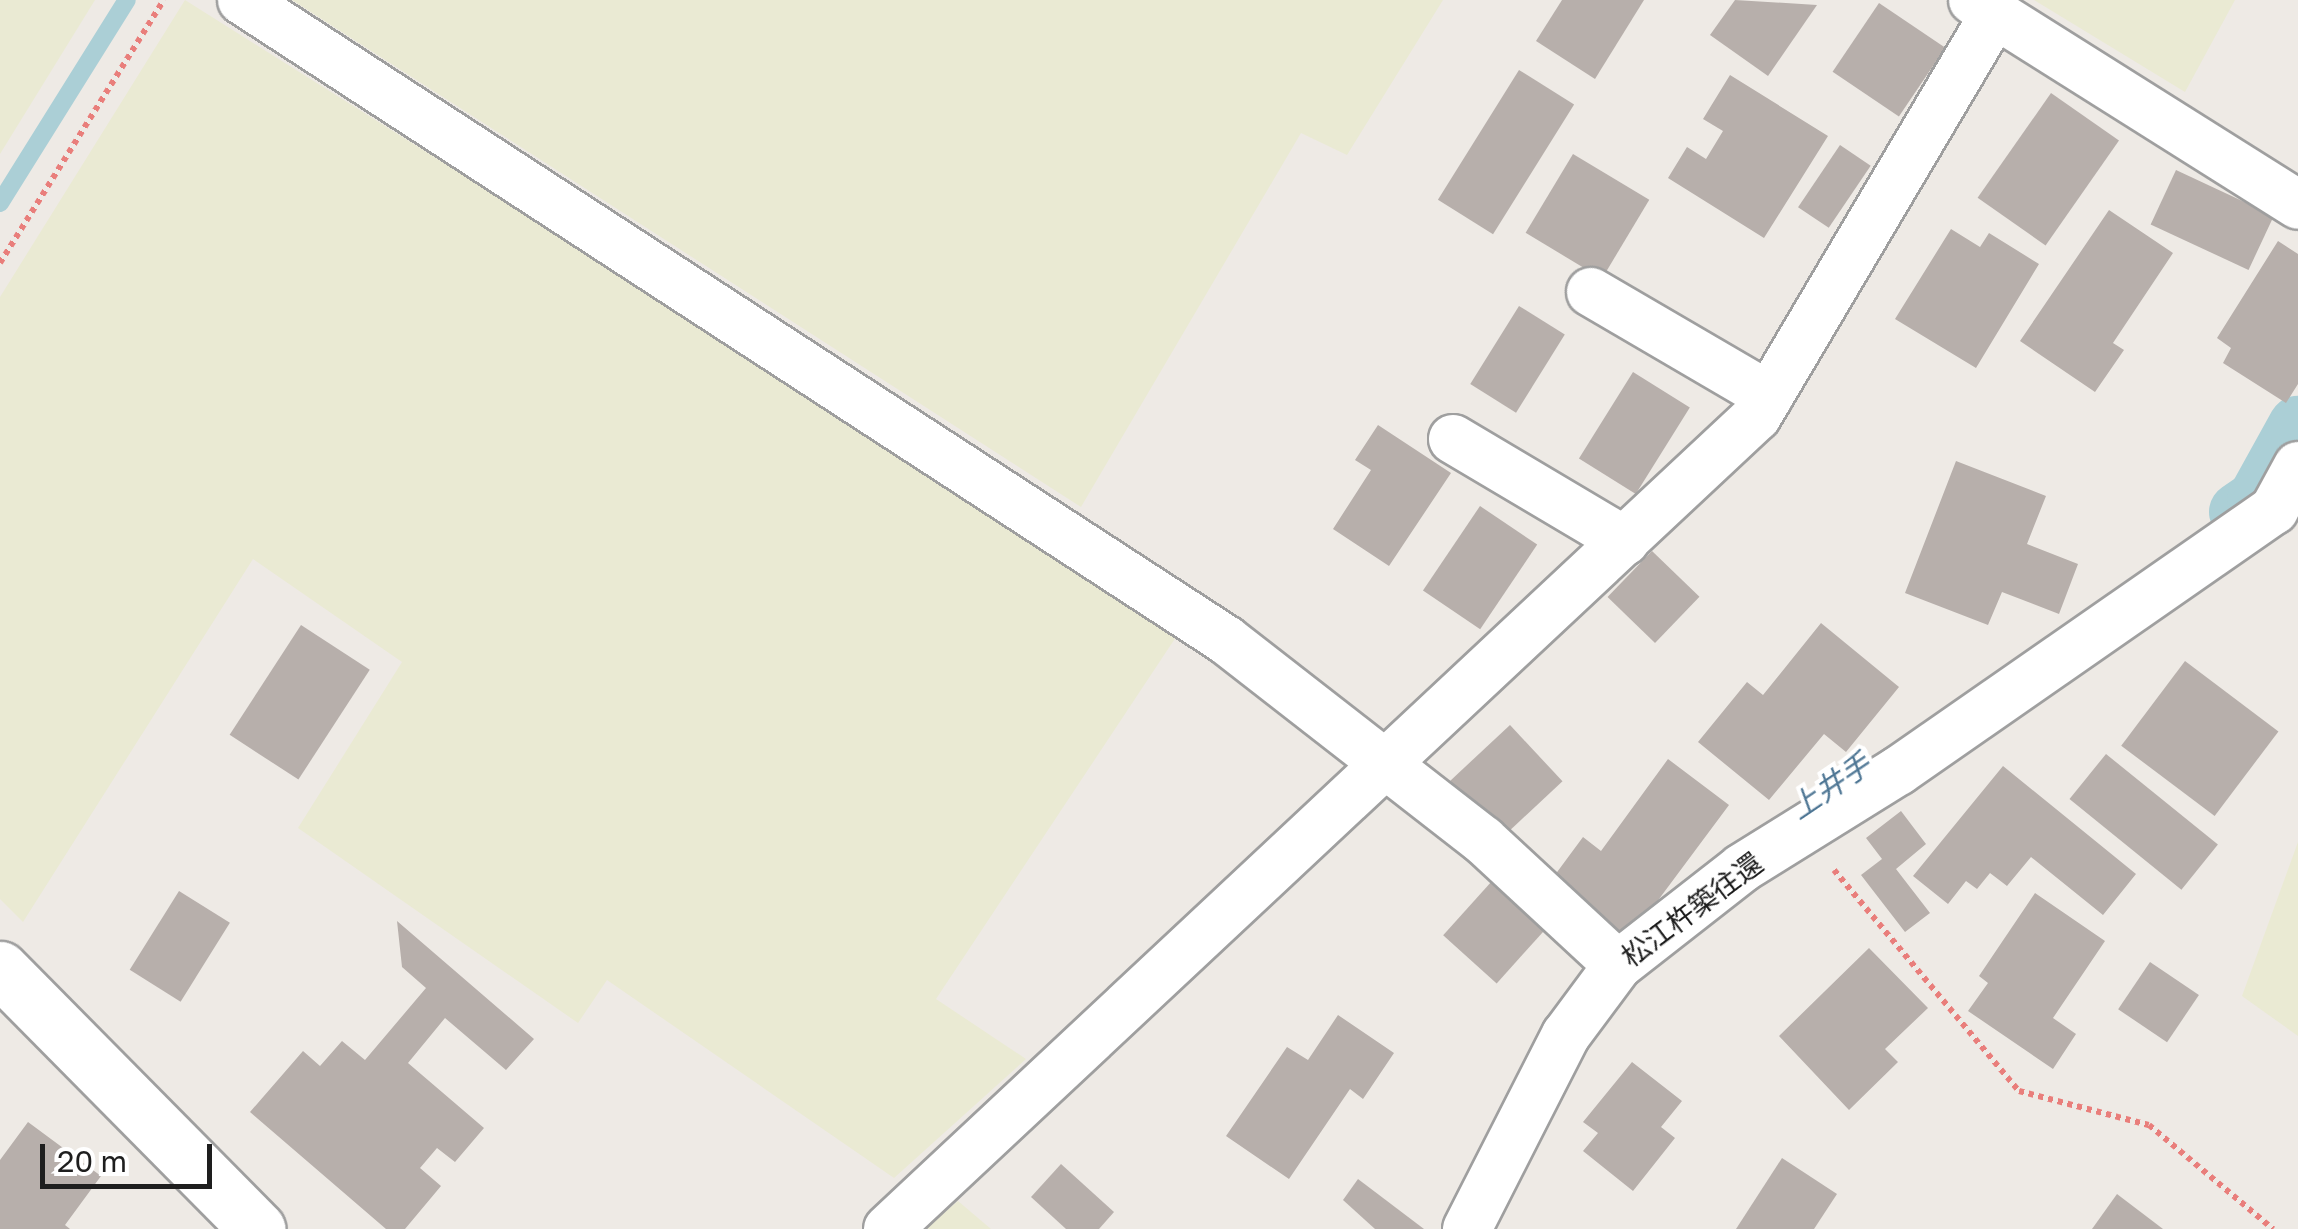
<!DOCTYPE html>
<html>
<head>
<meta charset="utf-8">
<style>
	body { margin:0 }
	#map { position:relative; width:2298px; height:1229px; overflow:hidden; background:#eeeae5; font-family:"Golos Text","Noto Sans JP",sans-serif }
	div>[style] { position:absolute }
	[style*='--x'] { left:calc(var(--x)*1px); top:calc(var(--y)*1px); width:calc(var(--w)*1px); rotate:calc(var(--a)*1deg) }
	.farmland>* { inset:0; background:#eaead3 }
	.stream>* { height:18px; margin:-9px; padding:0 9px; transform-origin:9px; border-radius:9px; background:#abcfd6 }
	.canal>* { height:60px; margin:-30px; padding:0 30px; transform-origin:30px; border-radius:30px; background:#abcfd6 }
	.building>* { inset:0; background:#b7afab; transform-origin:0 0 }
	.path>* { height:6px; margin-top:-3px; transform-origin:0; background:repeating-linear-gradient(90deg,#e97e7b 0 5px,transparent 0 10px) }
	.roads { filter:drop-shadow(2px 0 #9f9f9f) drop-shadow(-2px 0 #9f9f9f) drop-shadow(0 2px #9f9f9f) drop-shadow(0 -2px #9f9f9f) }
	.minor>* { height:48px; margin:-24px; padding:0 24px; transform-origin:24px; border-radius:24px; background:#fff }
	.tertiary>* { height:55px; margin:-27.5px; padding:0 27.5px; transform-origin:27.5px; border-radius:27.5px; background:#fff }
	span { translate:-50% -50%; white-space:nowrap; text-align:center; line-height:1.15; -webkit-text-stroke:8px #fff; paint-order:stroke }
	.street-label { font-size:28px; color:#1e1e1e }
	.water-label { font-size:30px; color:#4e7694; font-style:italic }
	.scale { position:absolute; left:40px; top:1144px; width:172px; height:45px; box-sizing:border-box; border:5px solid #1e1e1e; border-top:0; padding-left:12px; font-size:30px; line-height:35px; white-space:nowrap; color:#1e1e1e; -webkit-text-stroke:8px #fff; paint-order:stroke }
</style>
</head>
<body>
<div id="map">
	<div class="farmland">
		<div style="clip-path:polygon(0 0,95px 0,0 154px)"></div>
		<div style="clip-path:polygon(185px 0,1182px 628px,936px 999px,1026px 1059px,894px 1178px,607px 980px,578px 1023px,298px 828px,402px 662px,253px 559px,23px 922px,0 899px,0 297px)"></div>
		<div style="clip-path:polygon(292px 0,1443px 0,1347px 155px,1301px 133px,1081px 507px)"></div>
		<div style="clip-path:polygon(2034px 0,2235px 0,2185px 92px)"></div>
		<div style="clip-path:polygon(2298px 842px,2298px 1036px,2242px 996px)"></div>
		<div style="clip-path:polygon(958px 1201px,991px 1229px,925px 1229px)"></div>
	</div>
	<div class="stream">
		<div style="--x:0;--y:203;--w:239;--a:-58"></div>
	</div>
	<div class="canal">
		<div style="--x:2239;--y:512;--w:22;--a:-34"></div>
		<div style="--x:2257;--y:500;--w:85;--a:-61"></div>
	</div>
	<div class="building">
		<div style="clip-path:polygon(1562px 0,1644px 0,1595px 79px,1536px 41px)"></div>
		<div style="clip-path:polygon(1735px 0,1817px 5px,1768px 76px,1710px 35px)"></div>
		<div style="left:1879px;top:3px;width:80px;height:83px;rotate:34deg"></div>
		<div style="left:1519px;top:70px;width:65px;height:153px;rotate:32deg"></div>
		<div style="clip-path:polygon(1730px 75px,1828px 136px,1764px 238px,1668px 178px,1687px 147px,1706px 159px,1723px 131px,1703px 119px)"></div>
		<div style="left:2051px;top:93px;width:83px;height:128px;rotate:35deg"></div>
		<div style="left:1840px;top:145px;width:37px;height:75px;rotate:34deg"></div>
		<div style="left:1573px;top:154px;width:89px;height:92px;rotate:31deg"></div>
		<div style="left:2176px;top:170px;width:108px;height:60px;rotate:25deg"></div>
		<div style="clip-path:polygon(2109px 210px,2173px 253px,2113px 343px,2124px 350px,2095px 392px,2020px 341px)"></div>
		<div style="clip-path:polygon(1951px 229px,1980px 247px,1989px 233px,2039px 264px,1976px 368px,1895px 319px)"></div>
		<div style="clip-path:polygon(2278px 241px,2298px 254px,2298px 384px,2286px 403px,2223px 363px,2231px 348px,2217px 338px)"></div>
		<div style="left:1519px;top:306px;width:54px;height:92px;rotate:32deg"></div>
		<div style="left:1633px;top:372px;width:67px;height:102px;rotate:32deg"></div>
		<div style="clip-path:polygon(1378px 425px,1451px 473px,1389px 566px,1333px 529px,1371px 470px,1355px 460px)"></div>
		<div style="clip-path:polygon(1956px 461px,2046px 496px,2027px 544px,2078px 564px,2059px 614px,2002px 592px,1988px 625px,1905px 593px)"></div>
		<div style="left:1480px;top:506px;width:69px;height:102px;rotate:34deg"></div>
		<div style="left:1652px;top:551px;width:66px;height:64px;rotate:44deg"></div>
		<div style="clip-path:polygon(1821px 623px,1899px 687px,1846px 752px,1824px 734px,1769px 800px,1698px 742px,1747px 682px,1763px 695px)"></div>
		<div style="left:301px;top:625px;width:82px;height:131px;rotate:33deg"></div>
		<div style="left:2185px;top:661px;width:117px;height:106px;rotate:37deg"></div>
		<div style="left:1510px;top:725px;width:77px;height:86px;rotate:47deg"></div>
		<div style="left:2106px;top:754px;width:144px;height:58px;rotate:39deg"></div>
		<div style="clip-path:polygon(1668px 759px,1729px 805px,1627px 942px,1549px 883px,1583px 837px,1601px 851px)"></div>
		<div style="clip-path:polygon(2003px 766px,2136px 874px,2103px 915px,2031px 857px,2007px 886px,1990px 873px,1977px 889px,1966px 881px,1948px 904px,1913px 876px)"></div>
		<div style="clip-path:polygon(1901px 811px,1926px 844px,1896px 869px,1930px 913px,1905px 932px,1861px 875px,1882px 859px,1866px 838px)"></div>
		<div style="left:1492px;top:881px;width:72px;height:73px;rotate:42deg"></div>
		<div style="left:179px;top:891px;width:60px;height:93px;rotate:32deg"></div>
		<div style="clip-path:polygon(2035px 893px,2105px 941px,2053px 1018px,2076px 1034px,2053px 1069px,1968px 1011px,1988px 983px,1979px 976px)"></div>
		<div style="clip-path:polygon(397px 921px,534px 1039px,506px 1070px,445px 1018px,408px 1063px,484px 1128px,455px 1162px,437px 1148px,420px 1168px,441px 1186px,405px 1229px,386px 1229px,250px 1112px,303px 1051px,320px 1066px,342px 1041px,365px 1060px,426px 988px,402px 967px)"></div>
		<div style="clip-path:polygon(1869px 948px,1928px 1008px,1885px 1049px,1898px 1062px,1849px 1110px,1779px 1036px)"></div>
		<div style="left:2150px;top:962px;width:59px;height:57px;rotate:34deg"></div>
		<div style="clip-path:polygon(1338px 1015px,1394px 1053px,1363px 1099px,1350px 1089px,1289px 1179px,1226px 1136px,1287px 1047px,1308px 1060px)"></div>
		<div style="clip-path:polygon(1632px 1062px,1682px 1101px,1661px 1127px,1675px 1138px,1633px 1191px,1583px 1151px,1598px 1133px,1583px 1122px)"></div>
		<div style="clip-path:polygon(28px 1122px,101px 1176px,65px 1225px,70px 1229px,0 1229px,0 1160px)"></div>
		<div style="clip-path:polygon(1782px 1158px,1837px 1194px,1814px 1229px,1736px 1229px)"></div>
		<div style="clip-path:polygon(1061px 1164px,1114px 1212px,1099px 1229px,1066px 1229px,1031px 1197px)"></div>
		<div style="clip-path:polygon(1358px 1179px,1424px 1229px,1375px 1229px,1343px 1200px)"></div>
		<div style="clip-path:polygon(2117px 1194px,2163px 1229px,2092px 1229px)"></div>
	</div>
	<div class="path">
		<div style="--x:0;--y:263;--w:310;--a:-58.1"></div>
		<div style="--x:1834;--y:870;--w:288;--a:50.1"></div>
		<div style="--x:2019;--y:1091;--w:134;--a:14.7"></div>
		<div style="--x:2149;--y:1125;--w:162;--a:40"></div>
	</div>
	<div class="roads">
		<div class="minor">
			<div style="--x:242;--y:0;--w:1174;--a:33.04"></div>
			<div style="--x:1226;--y:640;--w:326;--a:37.9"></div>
			<div style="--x:1483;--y:840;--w:184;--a:42.8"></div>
			<div style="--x:1973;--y:0;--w:384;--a:32.2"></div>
			<div style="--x:1591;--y:292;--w:206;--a:30.3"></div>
			<div style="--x:1453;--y:439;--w:200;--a:30.7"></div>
			<div style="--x:888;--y:1229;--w:1190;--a:-43.09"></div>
			<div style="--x:1757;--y:416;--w:468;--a:-59.4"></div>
			<div style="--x:1467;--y:1229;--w:218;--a:-63"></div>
			<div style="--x:1566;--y:1035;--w:87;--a:-53.4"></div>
			<div style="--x:1618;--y:965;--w:157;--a:-38"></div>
			<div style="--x:1742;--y:868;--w:184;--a:-31.9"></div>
			<div style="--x:1898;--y:771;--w:458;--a:-34.8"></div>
			<div style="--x:2274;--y:510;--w:50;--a:-61.4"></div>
		</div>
		<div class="tertiary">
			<div style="--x:0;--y:969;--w:366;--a:45.3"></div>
		</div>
	</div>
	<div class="street-label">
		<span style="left:1692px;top:910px;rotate:-37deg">松江杵築往還</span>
	</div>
	<div class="water-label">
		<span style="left:1830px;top:786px;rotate:-34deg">上井手</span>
	</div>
	<div class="scale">20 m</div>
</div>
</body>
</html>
